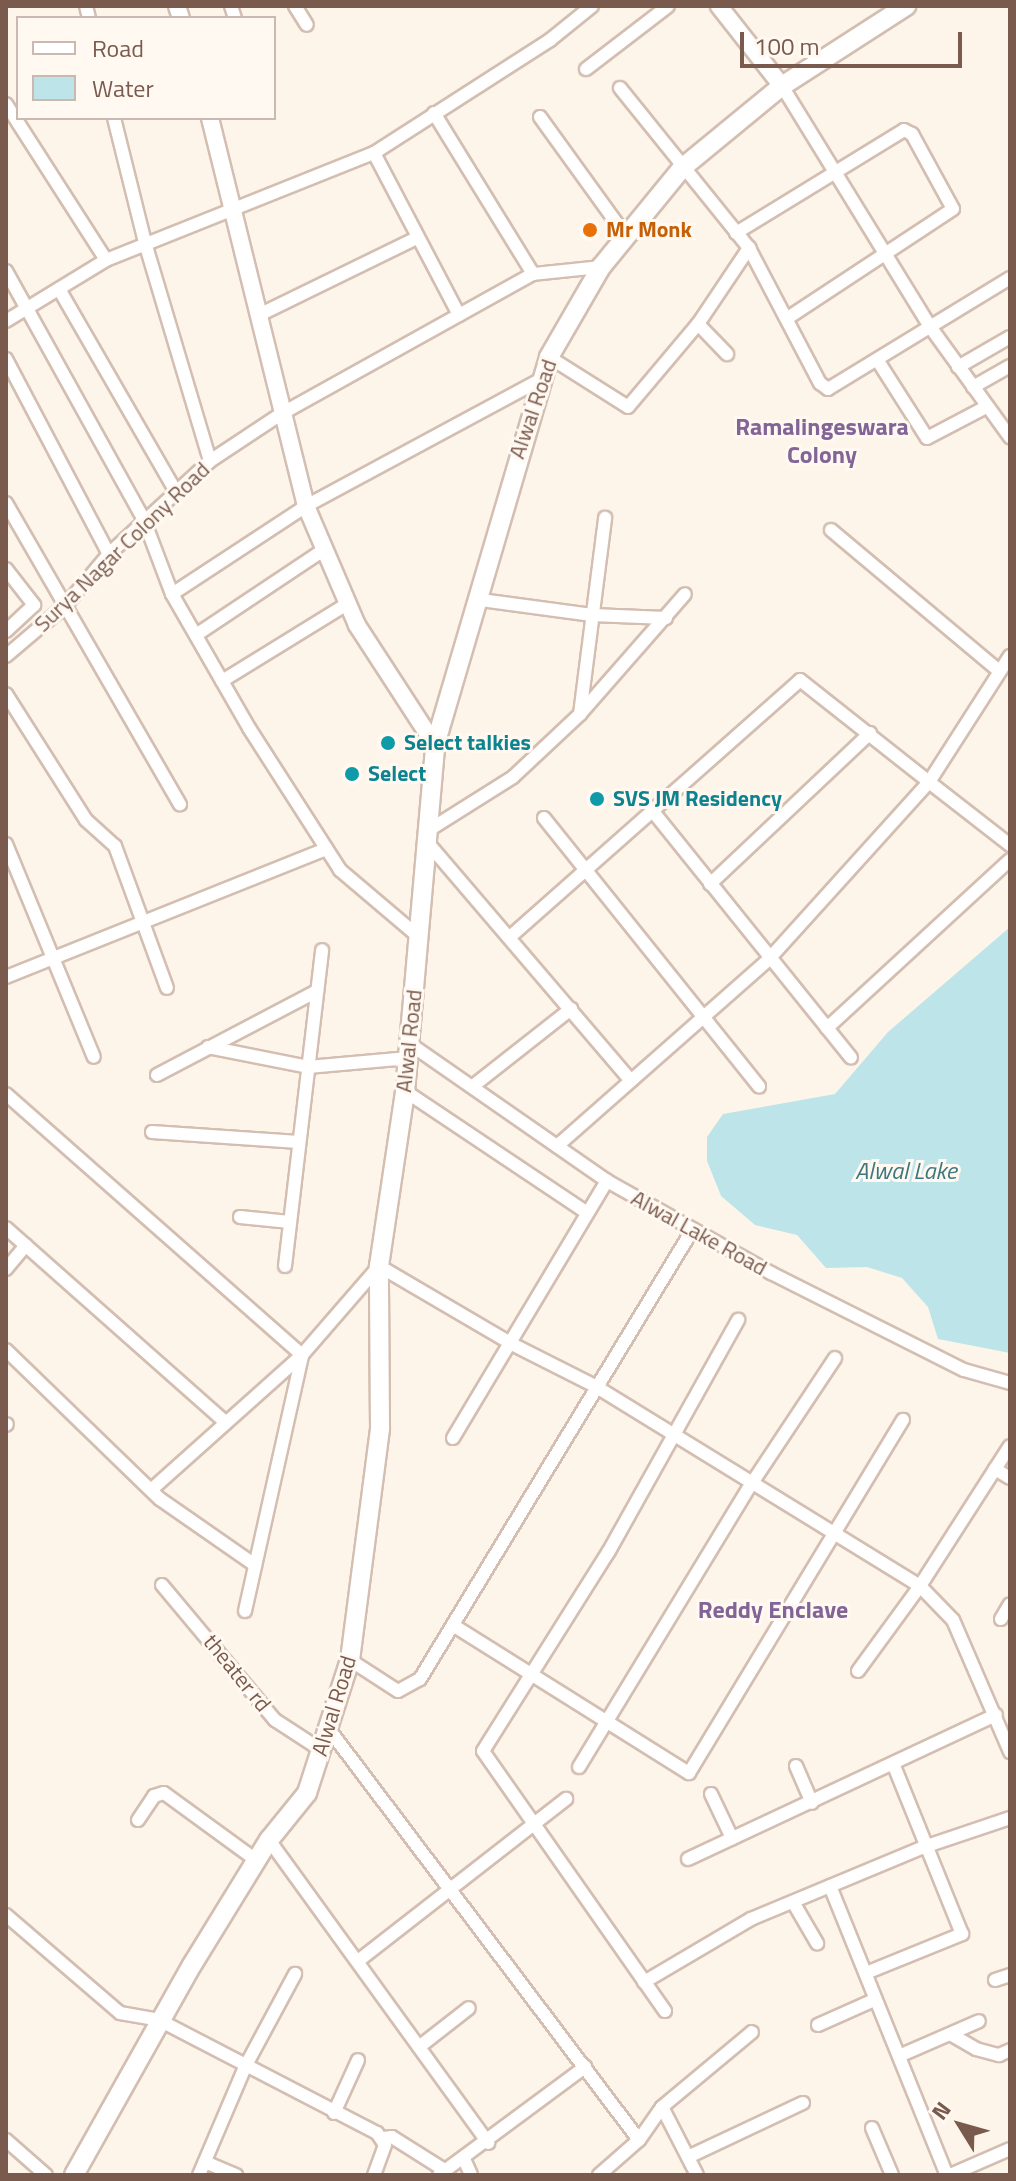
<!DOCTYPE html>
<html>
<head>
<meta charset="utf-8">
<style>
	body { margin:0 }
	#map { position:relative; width:1016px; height:2181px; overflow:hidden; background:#fdf5ea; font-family:"Titillium Web",sans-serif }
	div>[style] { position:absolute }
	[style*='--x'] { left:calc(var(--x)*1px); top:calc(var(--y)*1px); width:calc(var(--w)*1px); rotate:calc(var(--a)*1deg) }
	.water>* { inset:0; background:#bde5e9 }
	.roads { filter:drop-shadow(2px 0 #d3beb1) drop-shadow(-2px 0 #d3beb1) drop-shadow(0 2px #d3beb1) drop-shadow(0 -2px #d3beb1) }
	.minor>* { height:12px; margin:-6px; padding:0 6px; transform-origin:6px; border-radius:6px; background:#fff }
	.tertiary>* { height:16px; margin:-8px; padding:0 8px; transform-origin:8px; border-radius:8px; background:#fff }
	.secondary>* { height:18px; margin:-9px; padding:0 9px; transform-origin:9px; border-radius:9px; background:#fff }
	.dots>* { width:22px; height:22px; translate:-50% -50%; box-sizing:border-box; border:4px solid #fff9f2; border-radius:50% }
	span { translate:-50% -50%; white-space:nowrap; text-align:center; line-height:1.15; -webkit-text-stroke:6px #fff9f2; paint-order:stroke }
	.food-label { font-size:22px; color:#c56008; font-weight:700 }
	.left { translate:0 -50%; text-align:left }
	.street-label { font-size:22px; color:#7a5a4c }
	.culture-label { font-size:22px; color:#0d838f; font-weight:700 }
	.neighbourhood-label { font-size:24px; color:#826496; font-weight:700 }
	.water-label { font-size:24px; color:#3e787f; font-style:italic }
	.frame { position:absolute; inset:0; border:8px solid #7a5a4c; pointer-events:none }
	.legend { position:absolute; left:16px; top:16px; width:260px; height:104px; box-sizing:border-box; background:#fff9f2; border:2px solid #cab9b0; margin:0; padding:10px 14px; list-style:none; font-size:24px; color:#7a5a4c }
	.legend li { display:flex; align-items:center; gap:16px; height:40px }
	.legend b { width:40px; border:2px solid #cab9b0 }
	.north { position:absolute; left:920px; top:2085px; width:80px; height:80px; -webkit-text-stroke:6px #fff9f2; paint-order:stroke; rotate:307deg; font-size:22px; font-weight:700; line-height:32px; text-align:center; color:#7a5a4c }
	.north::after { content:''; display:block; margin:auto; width:28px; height:36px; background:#7a5a4c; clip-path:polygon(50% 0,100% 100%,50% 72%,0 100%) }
	.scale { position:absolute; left:740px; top:32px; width:222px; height:36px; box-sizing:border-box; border:4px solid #7a5a4c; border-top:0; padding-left:10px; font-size:24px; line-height:28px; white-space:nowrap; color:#7a5a4c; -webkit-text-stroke:6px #fff9f2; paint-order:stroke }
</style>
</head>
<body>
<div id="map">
	<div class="water">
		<div style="clip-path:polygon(1010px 927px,1010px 1353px,938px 1339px,928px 1307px,902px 1278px,867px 1267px,826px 1268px,797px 1235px,755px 1225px,721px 1196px,707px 1161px,707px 1137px,723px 1114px,835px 1094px,888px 1032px)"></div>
	</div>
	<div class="roads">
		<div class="minor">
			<div style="--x:86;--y:6;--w:12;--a:76"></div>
			<div style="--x:231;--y:6;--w:13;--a:72"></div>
			<div style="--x:295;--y:6;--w:22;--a:58"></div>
			<div style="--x:586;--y:69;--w:103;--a:-37.5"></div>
			<div style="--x:782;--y:86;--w:284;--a:58.4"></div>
			<div style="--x:931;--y:328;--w:135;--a:54.1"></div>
			<div style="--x:620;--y:88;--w:206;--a:51.1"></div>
			<div style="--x:749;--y:248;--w:153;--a:62.3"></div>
			<div style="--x:820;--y:383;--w:10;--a:37"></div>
			<div style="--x:828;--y:389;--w:213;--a:-31.4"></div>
			<div style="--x:6;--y:104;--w:185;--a:57.3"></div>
			<div style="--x:434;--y:113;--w:189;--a:58.4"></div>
			<div style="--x:540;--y:117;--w:145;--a:54.2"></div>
			<div style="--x:114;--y:118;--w:132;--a:76"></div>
			<div style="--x:146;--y:246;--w:224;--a:73.4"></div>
			<div style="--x:374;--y:153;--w:183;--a:62.3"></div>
			<div style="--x:736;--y:233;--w:197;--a:-31.5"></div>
			<div style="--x:904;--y:130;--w:9;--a:27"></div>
			<div style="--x:912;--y:134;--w:85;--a:61.3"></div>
			<div style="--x:953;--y:209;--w:198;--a:146.6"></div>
			<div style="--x:6;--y:271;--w:285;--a:61"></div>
			<div style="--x:144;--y:520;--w:79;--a:69.3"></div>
			<div style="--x:172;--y:594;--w:155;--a:60.1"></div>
			<div style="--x:249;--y:728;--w:169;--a:57.3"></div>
			<div style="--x:340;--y:870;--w:104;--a:40.3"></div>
			<div style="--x:59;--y:289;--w:232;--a:60"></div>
			<div style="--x:261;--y:314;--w:174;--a:-26"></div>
			<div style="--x:6;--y:321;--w:117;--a:-31.4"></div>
			<div style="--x:106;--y:260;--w:289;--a:-21.8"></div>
			<div style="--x:374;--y:153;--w:209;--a:-32.7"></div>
			<div style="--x:550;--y:40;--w:54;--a:-39"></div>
			<div style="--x:698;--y:324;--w:42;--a:46"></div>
			<div style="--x:549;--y:357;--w:93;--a:32.3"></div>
			<div style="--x:628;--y:407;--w:109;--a:-49.9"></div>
			<div style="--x:698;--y:324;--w:92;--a:-56.1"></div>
			<div style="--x:6;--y:359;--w:221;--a:62.2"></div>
			<div style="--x:878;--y:361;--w:91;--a:57.5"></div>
			<div style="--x:927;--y:438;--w:67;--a:-27.7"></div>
			<div style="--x:958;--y:367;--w:60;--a:-30"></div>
			<div style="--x:973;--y:387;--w:43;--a:-29.6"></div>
			<div style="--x:6;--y:503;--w:348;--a:60"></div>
			<div style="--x:831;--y:530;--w:219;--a:40"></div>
			<div style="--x:6;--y:569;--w:46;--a:52.1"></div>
			<div style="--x:34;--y:605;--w:38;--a:137"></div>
			<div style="--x:172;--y:594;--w:160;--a:-33.3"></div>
			<div style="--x:306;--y:506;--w:266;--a:-28.3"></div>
			<div style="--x:481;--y:600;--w:112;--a:7.7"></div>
			<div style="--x:592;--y:615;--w:74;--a:2.3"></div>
			<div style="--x:196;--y:635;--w:155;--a:-33.7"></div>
			<div style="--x:6;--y:656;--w:77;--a:-40.3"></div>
			<div style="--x:65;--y:606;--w:68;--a:-49.8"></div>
			<div style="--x:109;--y:554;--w:137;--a:-42.6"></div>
			<div style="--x:210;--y:461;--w:85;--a:-33.5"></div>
			<div style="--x:281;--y:414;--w:288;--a:-29.1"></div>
			<div style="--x:533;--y:274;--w:68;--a:-5.9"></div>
			<div style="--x:222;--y:681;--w:147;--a:-31.6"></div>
			<div style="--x:6;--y:694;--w:149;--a:57.6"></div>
			<div style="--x:86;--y:820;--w:39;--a:42"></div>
			<div style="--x:115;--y:846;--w:151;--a:69.9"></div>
			<div style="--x:580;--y:714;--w:198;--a:-82.7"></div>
			<div style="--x:651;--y:809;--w:319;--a:51.2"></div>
			<div style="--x:544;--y:818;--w:344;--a:51.3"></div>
			<div style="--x:429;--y:830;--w:99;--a:-32.2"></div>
			<div style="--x:513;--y:777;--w:92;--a:-43.2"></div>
			<div style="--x:580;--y:714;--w:159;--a:-48.8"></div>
			<div style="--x:427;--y:842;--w:314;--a:49.5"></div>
			<div style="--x:6;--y:844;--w:230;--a:67.6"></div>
			<div style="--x:710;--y:884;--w:220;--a:-43.3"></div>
			<div style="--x:511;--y:936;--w:386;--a:-41.5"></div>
			<div style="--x:800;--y:680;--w:164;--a:38.3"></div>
			<div style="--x:929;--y:782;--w:150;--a:-57.3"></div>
			<div style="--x:6;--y:977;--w:345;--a:-21.8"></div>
			<div style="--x:827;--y:1028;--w:248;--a:-42.6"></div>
			<div style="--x:410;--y:1044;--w:240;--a:34.8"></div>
			<div style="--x:607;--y:1181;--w:188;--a:29.3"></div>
			<div style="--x:771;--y:1273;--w:216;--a:26.7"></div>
			<div style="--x:964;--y:1370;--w:48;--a:15.8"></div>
			<div style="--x:208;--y:1047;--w:102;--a:11.3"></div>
			<div style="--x:308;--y:1067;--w:101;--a:-5.1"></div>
			<div style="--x:157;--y:1075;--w:181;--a:-27.7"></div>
			<div style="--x:473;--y:1086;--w:125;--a:-38.2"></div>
			<div style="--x:405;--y:1091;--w:219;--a:33.8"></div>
			<div style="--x:6;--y:1094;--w:395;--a:41.4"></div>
			<div style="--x:152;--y:1132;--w:147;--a:3.9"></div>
			<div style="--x:557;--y:1146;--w:283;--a:-41.4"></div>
			<div style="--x:769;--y:959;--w:239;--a:-47.9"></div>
			<div style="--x:929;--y:782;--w:103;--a:37.9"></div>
			<div style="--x:240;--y:1217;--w:50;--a:5.7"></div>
			<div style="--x:6;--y:1228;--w:293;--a:41.5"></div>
			<div style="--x:285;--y:1266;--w:318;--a:-83.3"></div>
			<div style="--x:6;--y:1269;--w:31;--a:-50"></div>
			<div style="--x:6;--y:1350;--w:214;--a:44.1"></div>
			<div style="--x:160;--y:1499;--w:116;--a:34.8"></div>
			<div style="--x:6;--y:1425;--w:1;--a:-45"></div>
			<div style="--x:453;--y:1438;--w:300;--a:-59.1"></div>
			<div style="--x:995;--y:1469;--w:17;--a:31"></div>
			<div style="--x:151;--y:1490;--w:203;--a:-41.8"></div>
			<div style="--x:302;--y:1355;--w:118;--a:-49.1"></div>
			<div style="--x:379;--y:1266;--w:152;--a:30.4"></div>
			<div style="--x:510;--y:1343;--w:95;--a:26.8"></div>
			<div style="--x:595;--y:1386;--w:382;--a:31.6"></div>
			<div style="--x:920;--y:1586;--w:47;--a:45.9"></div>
			<div style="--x:953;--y:1620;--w:144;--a:66.6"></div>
			<div style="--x:162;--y:1585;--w:176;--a:50.1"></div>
			<div style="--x:275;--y:1720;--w:55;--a:33.1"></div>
			<div style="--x:245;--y:1611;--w:262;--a:-77.4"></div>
			<div style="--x:1001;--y:1619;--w:17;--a:-59"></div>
			<div style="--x:456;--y:1627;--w:275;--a:32.1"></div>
			<div style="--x:689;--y:1773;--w:413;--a:-58.8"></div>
			<div style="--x:350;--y:1660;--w:57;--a:32.9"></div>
			<div style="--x:398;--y:1691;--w:25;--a:-29"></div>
			<div style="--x:420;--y:1679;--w:526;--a:-58.76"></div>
			<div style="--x:858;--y:1671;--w:105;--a:-53.9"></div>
			<div style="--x:920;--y:1586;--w:166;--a:-57.3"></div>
			<div style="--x:328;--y:1728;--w:516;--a:52.95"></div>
			<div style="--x:796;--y:1766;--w:40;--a:66.6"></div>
			<div style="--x:579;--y:1767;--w:333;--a:-58.7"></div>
			<div style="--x:752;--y:1483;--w:150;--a:-56.4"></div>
			<div style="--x:711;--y:1794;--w:49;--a:64.5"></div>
			<div style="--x:138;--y:1820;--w:29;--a:-56"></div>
			<div style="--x:154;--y:1796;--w:10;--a:-17"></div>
			<div style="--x:164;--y:1793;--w:114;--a:36.1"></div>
			<div style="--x:269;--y:1840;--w:374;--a:54.1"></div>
			<div style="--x:688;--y:1859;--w:340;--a:-25.1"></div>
			<div style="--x:830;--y:1886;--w:312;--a:68"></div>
			<div style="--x:793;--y:1902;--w:48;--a:59.7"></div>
			<div style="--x:6;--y:1915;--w:150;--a:40.7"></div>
			<div style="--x:120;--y:2013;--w:40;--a:10"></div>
			<div style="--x:159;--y:2020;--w:246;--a:27.4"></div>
			<div style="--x:377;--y:2133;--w:14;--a:56"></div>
			<div style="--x:385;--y:2145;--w:32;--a:110"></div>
			<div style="--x:358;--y:1961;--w:264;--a:-37.9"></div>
			<div style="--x:866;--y:1973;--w:104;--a:-22.1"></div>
			<div style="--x:962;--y:1934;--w:181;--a:-112"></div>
			<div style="--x:995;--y:1980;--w:16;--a:-18"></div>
			<div style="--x:644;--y:1982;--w:124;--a:-30.5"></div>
			<div style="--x:751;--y:1919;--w:187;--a:-22.6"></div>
			<div style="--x:924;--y:1847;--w:91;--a:-18.6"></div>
			<div style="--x:665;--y:2011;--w:317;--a:-125"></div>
			<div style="--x:483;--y:1751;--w:236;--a:-57.8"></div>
			<div style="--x:609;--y:1551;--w:265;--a:-60.8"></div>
			<div style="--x:818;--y:2025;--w:59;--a:-24"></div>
			<div style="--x:952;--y:2035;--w:28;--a:30"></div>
			<div style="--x:976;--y:2049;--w:24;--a:15"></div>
			<div style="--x:999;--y:2055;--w:12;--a:-24"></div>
			<div style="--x:419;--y:2047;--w:63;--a:-38"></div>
			<div style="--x:899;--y:2056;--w:87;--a:-23.6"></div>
			<div style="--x:662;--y:2107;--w:76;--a:62.8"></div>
			<div style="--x:334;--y:2113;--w:58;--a:-65.6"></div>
			<div style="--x:872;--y:2128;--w:51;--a:66.9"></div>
			<div style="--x:383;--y:2138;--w:9;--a:-6"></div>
			<div style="--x:392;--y:2137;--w:64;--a:32.2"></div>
			<div style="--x:6;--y:2140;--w:53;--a:41.2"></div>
			<div style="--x:688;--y:2157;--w:127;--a:-25.2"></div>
			<div style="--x:464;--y:2159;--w:17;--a:66"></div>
			<div style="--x:205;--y:2162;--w:34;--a:23"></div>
			<div style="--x:199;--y:2175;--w:117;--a:-66.9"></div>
			<div style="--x:245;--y:2067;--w:106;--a:-61.7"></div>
			<div style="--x:439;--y:2175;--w:182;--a:-36.5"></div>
			<div style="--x:599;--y:2175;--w:53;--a:-41.2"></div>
			<div style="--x:639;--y:2140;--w:40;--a:-55.1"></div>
			<div style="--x:662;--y:2107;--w:117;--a:-39.8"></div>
			<div style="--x:950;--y:2175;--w:65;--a:-23.4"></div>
		</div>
		<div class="tertiary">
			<div style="--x:177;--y:6;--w:13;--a:72"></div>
			<div style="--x:719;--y:6;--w:102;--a:51.8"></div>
			<div style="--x:210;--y:118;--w:400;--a:76.1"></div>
			<div style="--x:306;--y:506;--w:129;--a:66.8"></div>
			<div style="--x:357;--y:625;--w:143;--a:57"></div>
		</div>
		<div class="secondary">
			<div style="--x:74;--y:2175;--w:241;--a:-60.7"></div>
			<div style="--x:192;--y:1965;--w:147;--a:-58.4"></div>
			<div style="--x:269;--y:1840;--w:60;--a:-51"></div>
			<div style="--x:307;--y:1793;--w:140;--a:-72.1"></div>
			<div style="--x:350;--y:1660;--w:234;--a:-82.6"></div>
			<div style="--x:380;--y:1428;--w:162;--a:-90.4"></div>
			<div style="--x:379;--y:1266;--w:177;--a:-81.5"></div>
			<div style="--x:405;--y:1091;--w:347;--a:-85"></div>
			<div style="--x:435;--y:745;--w:404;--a:-73.6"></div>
			<div style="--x:549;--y:357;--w:104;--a:-60"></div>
			<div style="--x:601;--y:267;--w:128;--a:-50.7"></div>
			<div style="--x:682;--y:168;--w:129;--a:-39.4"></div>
			<div style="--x:782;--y:86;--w:148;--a:-32.8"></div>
		</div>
	</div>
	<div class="dots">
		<div style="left:590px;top:230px;background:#e8710a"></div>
		<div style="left:388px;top:743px;background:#0f9aa8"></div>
		<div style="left:352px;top:774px;background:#0f9aa8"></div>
		<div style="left:597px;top:799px;background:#0f9aa8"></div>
	</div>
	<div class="food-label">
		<span class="left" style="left:606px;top:230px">Mr Monk</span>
	</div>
	<div class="street-label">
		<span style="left:533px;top:409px;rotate:-71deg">Alwal Road</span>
		<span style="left:122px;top:547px;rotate:-44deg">Surya Nagar Colony Road</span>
		<span style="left:409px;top:1041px;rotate:-84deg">Alwal Road</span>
		<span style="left:699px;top:1233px;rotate:29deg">Alwal Lake Road</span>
		<span style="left:237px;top:1673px;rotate:51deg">theater rd</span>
		<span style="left:334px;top:1706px;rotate:-73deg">Alwal Road</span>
	</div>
	<div class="culture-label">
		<span class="left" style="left:404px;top:743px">Select talkies</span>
		<span class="left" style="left:368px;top:774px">Select</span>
		<span class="left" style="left:613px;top:799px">SVS JM Residency</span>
	</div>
	<div class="neighbourhood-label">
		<span style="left:822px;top:441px">Ramalingeswara<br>Colony</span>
		<span style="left:773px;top:1610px">Reddy Enclave</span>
	</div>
	<div class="water-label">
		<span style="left:906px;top:1171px">Alwal Lake</span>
	</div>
	<div class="frame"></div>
	<ul class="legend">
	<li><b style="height:10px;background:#fff"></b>Road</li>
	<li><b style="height:22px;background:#bde5e9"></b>Water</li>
	</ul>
	<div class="north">N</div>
	<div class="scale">100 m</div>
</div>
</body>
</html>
